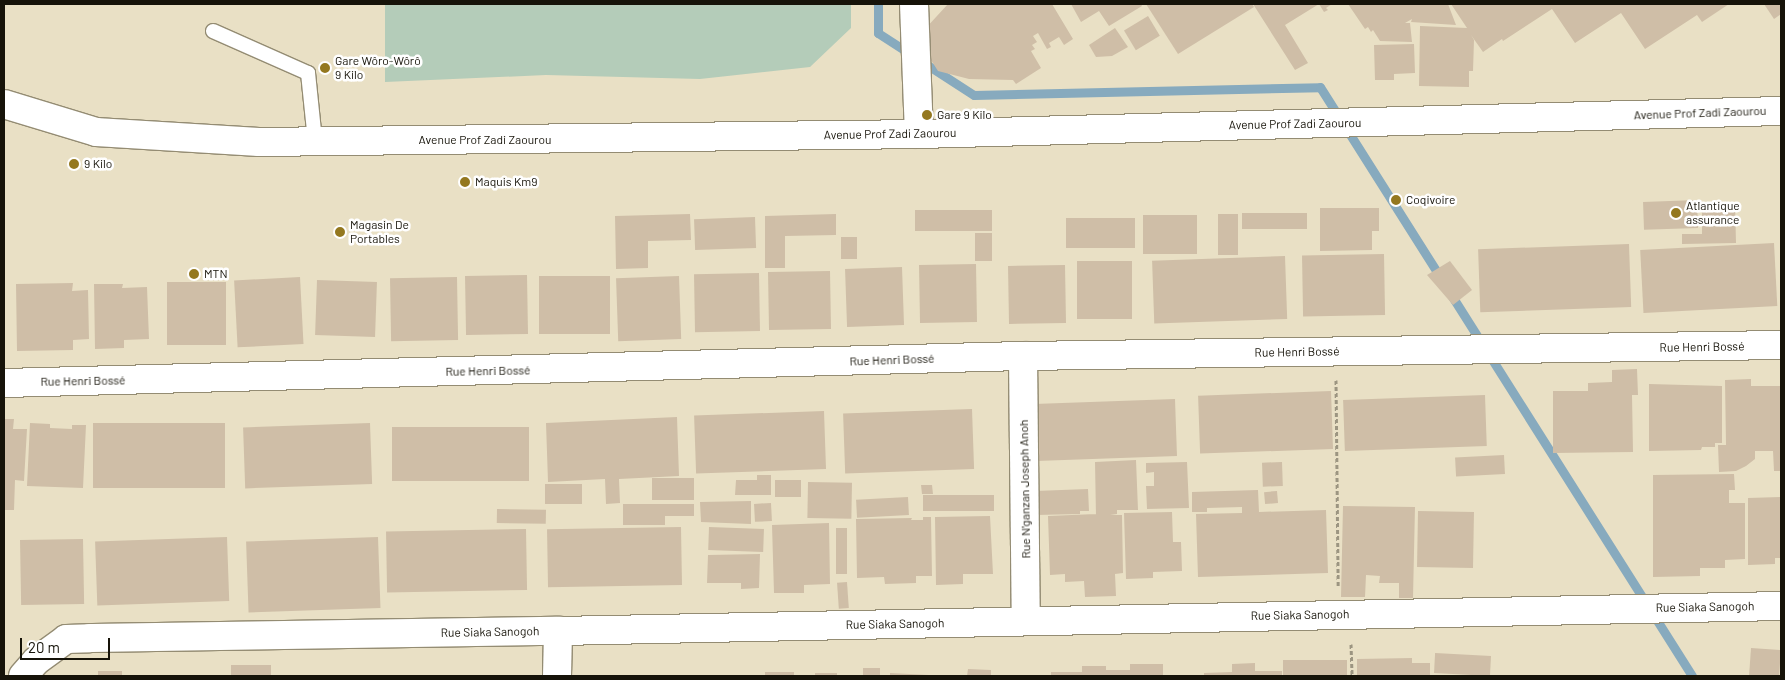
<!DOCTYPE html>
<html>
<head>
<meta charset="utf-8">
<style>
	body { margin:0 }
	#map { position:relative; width:1785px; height:680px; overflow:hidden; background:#e9e0c5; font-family:Barlow,sans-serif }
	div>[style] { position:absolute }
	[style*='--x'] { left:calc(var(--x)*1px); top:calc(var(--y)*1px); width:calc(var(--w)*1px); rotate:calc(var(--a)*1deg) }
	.green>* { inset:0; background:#b4ccb9 }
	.stream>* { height:9px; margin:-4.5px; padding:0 4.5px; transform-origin:4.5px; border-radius:4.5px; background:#87aabe }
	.building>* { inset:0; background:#cfbea7; transform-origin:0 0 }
	.path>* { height:3px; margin-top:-1.5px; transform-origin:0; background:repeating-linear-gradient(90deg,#9c9581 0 4px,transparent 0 6.5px) }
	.roads { filter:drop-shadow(1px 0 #948c73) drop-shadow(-1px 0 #948c73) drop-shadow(0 1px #948c73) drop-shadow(0 -1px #948c73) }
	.service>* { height:14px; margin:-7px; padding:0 7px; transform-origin:7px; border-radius:7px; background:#fff }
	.minor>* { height:28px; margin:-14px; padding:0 14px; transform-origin:14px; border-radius:14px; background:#fff }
	.secondary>* { height:28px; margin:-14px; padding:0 14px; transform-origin:14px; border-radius:14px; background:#fff }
	.dots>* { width:14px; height:14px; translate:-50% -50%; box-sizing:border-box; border:2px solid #fff; border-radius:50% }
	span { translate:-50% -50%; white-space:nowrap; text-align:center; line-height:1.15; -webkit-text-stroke:5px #fff; paint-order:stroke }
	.poi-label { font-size:12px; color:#161309 }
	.left { translate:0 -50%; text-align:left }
	.street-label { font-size:12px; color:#161309 }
	.frame { position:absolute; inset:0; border:5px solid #161309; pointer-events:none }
	.scale { position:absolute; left:20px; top:638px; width:90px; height:22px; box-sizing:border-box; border:2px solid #161309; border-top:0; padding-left:6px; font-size:15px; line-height:18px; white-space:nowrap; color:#161309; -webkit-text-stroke:4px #fff; paint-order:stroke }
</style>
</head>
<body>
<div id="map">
	<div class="green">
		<div style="clip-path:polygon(385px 4px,851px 4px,851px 28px,810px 67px,700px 79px,546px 75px,385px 82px)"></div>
	</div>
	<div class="stream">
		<div style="--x:878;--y:4;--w:29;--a:90"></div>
		<div style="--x:878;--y:33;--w:114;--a:32.9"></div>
		<div style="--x:974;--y:95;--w:346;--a:-1.3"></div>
		<div style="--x:1320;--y:87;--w:228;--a:57.7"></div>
		<div style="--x:1450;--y:293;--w:453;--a:57.7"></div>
	</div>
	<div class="building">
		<div style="clip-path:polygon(948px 4px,1052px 4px,1073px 39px,1064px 45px,1059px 37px,1049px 43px,1051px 47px,1047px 49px,1038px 33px,1033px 36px,1037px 42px,1032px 45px,1035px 49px,1031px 51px,1041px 68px,1016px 84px,1013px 80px,969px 79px,938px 71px,929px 57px,925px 29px)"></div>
		<div style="clip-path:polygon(1071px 4px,1141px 4px,1142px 6px,1109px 26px,1099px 11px,1081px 22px)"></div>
		<div style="clip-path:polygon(1146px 4px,1252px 4px,1254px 7px,1178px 54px)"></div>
		<div style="clip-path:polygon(1253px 4px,1332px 4px,1326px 8px,1328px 10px,1324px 12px,1319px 4px,1285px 25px,1308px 63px,1295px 70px)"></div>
		<div style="clip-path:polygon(1348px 4px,1448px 4px,1456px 25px,1411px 22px,1412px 19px,1405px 23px,1410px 23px,1412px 42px,1380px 41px,1373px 30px,1371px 32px,1368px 27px,1365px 29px)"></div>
		<div style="clip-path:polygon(1451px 4px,1729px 4px,1702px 22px,1697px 15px,1645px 49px,1621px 13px,1575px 43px,1552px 9px,1503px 41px,1502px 39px,1483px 52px,1471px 35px,1474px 40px,1473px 71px,1469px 71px,1469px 87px,1419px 86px,1420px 26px,1467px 28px)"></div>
		<div style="clip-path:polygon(1764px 4px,1781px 4px,1781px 14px,1774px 19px)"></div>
		<div style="left:1148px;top:16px;width:23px;height:28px;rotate:59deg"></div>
		<div style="clip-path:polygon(1115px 28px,1128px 47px,1112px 56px,1096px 57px,1089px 45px)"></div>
		<div style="clip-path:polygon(1414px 44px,1415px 73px,1394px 74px,1394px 80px,1375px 80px,1374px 45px)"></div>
		<div style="left:1697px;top:200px;width:28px;height:54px;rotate:88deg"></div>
		<div style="clip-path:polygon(1735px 203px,1736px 243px,1682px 244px,1682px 234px,1702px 234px,1702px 204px)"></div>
		<div style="clip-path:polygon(1320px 208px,1379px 208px,1379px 231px,1372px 231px,1372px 250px,1320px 251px)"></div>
		<div style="left:992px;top:210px;width:21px;height:77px;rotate:90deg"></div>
		<div style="left:1307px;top:213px;width:16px;height:65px;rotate:90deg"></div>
		<div style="clip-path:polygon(690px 214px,691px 240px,648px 241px,648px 268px,616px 269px,615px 216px)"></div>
		<div style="clip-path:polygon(836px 214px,836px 235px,785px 236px,785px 268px,765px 268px,765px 216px)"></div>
		<div style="left:1218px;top:214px;width:20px;height:41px"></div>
		<div style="left:1197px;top:215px;width:39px;height:54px;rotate:90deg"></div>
		<div style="left:755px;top:217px;width:31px;height:61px;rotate:88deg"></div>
		<div style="left:1135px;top:218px;width:30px;height:69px;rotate:90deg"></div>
		<div style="left:975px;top:233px;width:17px;height:28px"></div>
		<div style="left:841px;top:237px;width:16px;height:22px"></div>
		<div style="left:1774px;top:243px;width:63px;height:134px;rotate:87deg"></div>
		<div style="left:1629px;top:244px;width:63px;height:151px;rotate:88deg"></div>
		<div style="left:1384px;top:254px;width:61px;height:82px;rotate:89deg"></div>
		<div style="left:1285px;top:256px;width:63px;height:133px;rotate:88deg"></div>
		<div style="left:1132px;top:261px;width:58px;height:55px;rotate:90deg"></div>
		<div style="clip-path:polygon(1450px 261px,1472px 290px,1453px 305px,1427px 275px)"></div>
		<div style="left:976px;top:264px;width:58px;height:57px;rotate:89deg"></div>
		<div style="left:1065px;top:265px;width:58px;height:57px;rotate:89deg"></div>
		<div style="left:902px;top:267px;width:58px;height:57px;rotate:88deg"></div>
		<div style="left:830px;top:271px;width:58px;height:62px;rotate:89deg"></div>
		<div style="left:759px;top:273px;width:58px;height:65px;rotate:89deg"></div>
		<div style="left:527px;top:275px;width:59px;height:62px;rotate:89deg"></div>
		<div style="left:610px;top:276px;width:58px;height:71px;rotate:90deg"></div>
		<div style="left:679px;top:276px;width:63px;height:63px;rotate:88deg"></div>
		<div style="left:300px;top:277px;width:67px;height:66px;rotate:87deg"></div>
		<div style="left:457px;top:277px;width:63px;height:67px;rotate:89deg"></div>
		<div style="left:317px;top:280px;width:60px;height:55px;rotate:2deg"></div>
		<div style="left:167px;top:282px;width:59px;height:63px"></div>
		<div style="clip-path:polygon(73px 283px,72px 291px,88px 290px,89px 339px,73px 340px,73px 350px,17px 351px,16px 284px)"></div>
		<div style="clip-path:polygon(94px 284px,123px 284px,122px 288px,147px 287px,149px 339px,124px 340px,124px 348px,95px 349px)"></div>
		<div style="clip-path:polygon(1637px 369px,1638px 395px,1632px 395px,1633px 452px,1553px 453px,1553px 391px,1588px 391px,1588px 383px,1612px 382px,1612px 370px)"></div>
		<div style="clip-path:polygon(1751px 379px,1751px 386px,1781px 386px,1781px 471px,1774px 471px,1773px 451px,1755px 451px,1755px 459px,1746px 466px,1736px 471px,1719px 472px,1718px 445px,1726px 445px,1725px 380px)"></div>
		<div style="clip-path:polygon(1649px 384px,1722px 386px,1722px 443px,1715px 443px,1715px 447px,1702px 447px,1701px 450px,1649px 451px)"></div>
		<div style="left:1331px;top:391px;width:58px;height:133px;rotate:88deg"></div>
		<div style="left:1485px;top:395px;width:51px;height:142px;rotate:88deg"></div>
		<div style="left:1175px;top:399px;width:57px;height:141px;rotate:88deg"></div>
		<div style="left:972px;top:409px;width:60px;height:129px;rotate:88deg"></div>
		<div style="left:824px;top:411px;width:58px;height:130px;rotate:88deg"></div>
		<div style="clip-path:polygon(677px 417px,679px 476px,619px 479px,620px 503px,606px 504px,605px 479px,548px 482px,546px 423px)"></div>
		<div style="clip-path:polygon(4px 419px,14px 419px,13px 429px,27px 429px,24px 481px,15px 480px,14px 510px,4px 510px)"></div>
		<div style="clip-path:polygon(30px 423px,50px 424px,50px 428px,72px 429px,72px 425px,86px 425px,83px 488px,27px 486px)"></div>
		<div style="left:93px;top:423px;width:132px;height:65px"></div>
		<div style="left:370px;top:423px;width:61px;height:127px;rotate:88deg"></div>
		<div style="left:529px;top:427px;width:54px;height:137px;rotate:90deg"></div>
		<div style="left:1504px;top:455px;width:19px;height:49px;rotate:87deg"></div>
		<div style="clip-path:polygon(1136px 460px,1138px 510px,1117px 510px,1117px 514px,1110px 515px,1122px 515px,1123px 573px,1115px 574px,1116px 596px,1085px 597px,1084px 581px,1065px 582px,1065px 574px,1050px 575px,1048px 516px,1096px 514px,1096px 516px,1095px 462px)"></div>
		<div style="clip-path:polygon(1187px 462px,1189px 508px,1147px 509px,1146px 486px,1154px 486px,1154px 472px,1146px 473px,1146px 463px)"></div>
		<div style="left:1282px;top:462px;width:24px;height:20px;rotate:88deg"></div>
		<div style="clip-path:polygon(1734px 474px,1735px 490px,1729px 490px,1729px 503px,1745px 503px,1745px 559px,1725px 560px,1725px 568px,1700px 568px,1700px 576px,1653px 577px,1653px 475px)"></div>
		<div style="clip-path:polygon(757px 475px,771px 475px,771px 495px,735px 495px,736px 480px,757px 480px)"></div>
		<div style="left:694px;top:478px;width:22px;height:42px;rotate:90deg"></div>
		<div style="left:801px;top:480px;width:17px;height:26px;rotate:90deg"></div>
		<div style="left:808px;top:482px;width:44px;height:36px;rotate:1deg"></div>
		<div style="left:545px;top:484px;width:37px;height:20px"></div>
		<div style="clip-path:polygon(921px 485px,932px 485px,933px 494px,922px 494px)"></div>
		<div style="clip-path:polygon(1088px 489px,1089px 511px,1080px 511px,1080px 514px,1036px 515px,1035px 491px)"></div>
		<div style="clip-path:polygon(1258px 490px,1259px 512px,1326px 510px,1328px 573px,1198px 577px,1196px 514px,1242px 513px,1242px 507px,1207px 508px,1207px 512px,1192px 512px,1192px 492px)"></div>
		<div style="left:1277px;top:491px;width:12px;height:13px;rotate:85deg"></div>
		<div style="left:994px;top:495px;width:16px;height:71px;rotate:90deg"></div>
		<div style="left:908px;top:497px;width:18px;height:52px;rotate:87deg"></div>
		<div style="clip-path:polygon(1781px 497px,1781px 558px,1775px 558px,1775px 564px,1748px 565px,1748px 498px)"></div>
		<div style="clip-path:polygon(751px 501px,751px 524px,701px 522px,700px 502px)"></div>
		<div style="left:771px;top:503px;width:18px;height:17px;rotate:87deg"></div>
		<div style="clip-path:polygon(623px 504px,694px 504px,694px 516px,665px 516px,665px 525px,623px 525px)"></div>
		<div style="clip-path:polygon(1343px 506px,1415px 507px,1413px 598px,1399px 598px,1399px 583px,1379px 583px,1380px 576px,1366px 575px,1365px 597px,1341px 597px)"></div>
		<div style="left:497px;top:509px;width:49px;height:14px;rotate:1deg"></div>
		<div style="left:1418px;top:511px;width:56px;height:56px;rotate:1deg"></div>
		<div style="clip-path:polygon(1172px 512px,1173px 542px,1181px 542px,1182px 571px,1153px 572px,1153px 578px,1126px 579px,1124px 513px)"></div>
		<div style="clip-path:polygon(990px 516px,993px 574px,963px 574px,963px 584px,936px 585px,935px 517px)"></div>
		<div style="clip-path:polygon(923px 517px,931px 517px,932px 576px,916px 576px,916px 583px,885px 584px,884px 577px,857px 578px,856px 519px,912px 518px,911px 520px,923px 520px)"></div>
		<div style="clip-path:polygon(829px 523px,830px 584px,804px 585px,804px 593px,774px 593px,772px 525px)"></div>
		<div style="left:681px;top:527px;width:58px;height:134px;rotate:89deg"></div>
		<div style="left:709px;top:527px;width:55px;height:23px;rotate:2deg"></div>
		<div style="left:836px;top:528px;width:11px;height:46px"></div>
		<div style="left:526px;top:529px;width:61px;height:140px;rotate:89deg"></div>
		<div style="left:227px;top:537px;width:64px;height:132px;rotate:88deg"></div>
		<div style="left:378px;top:537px;width:71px;height:132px;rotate:88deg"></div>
		<div style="left:83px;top:539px;width:65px;height:63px;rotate:89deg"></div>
		<div style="clip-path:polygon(760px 554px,759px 588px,741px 589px,741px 583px,707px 583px,708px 555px)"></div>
		<div style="left:847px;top:582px;width:26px;height:10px;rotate:86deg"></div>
		<div style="left:1751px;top:648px;width:30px;height:28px;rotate:4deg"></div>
		<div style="left:1491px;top:656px;width:20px;height:56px;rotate:93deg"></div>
		<div style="clip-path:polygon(1412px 658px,1412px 663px,1430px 663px,1430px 676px,1357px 676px,1357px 659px)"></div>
		<div style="left:1347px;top:660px;width:16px;height:64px;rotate:90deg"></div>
		<div style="clip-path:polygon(1255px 663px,1255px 671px,1282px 671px,1282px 676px,1204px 676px,1204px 673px,1232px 672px,1232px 664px)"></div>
		<div style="clip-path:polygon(1130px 664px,1163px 664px,1163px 676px,1051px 676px,1051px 672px,1082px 672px,1082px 666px,1106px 666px,1106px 670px,1130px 670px)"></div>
		<div style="left:271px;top:665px;width:11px;height:40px;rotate:90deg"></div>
		<div style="left:863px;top:668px;width:17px;height:8px"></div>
		<div style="clip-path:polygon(968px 669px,991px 670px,991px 676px,967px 676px)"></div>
		<div style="left:98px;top:671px;width:24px;height:5px"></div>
		<div style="left:765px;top:672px;width:29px;height:4px"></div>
		<div style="left:815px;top:673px;width:22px;height:3px"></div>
		<div style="clip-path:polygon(890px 673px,929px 675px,929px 676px,890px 676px)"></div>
	</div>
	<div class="path">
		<div style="--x:1336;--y:380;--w:206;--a:89.4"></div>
		<div style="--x:1351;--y:644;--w:32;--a:88"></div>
	</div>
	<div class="roads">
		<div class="service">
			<div style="--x:213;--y:31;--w:104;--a:23.9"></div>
			<div style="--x:308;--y:73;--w:68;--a:84.1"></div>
		</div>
		<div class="minor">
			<div style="--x:914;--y:4;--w:130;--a:87.8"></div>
			<div style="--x:1023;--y:356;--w:265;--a:89.4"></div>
			<div style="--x:4;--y:383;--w:1019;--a:-1.52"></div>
			<div style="--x:1023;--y:356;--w:758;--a:-0.83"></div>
			<div style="--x:23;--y:676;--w:20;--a:-49"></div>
			<div style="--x:36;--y:661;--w:37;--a:-36"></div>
			<div style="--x:66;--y:639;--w:24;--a:-2"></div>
			<div style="--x:90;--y:638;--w:468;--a:-0.9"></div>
			<div style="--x:558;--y:631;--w:1223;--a:-1.17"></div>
			<div style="--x:557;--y:676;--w:45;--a:-88.7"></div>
		</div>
		<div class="secondary">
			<div style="--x:4;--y:104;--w:96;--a:16.9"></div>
			<div style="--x:96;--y:132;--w:163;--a:3.5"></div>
			<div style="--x:259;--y:142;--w:660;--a:-0.69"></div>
			<div style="--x:919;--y:134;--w:862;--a:-1.53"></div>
		</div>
	</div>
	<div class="dots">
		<div style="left:325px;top:68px;background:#94781f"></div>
		<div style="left:927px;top:115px;background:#94781f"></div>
		<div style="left:74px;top:164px;background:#94781f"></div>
		<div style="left:465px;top:182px;background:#94781f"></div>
		<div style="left:1396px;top:200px;background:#94781f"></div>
		<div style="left:1676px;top:213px;background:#94781f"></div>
		<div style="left:340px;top:232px;background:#94781f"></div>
		<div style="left:194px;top:274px;background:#94781f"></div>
	</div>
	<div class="poi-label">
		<span class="left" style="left:335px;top:68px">Gare Wôro-Wôrô<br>9 Kilo</span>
		<span class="left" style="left:937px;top:115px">Gare 9 Kilo</span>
		<span class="left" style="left:84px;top:164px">9 Kilo</span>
		<span class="left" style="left:475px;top:182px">Maquis Km9</span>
		<span class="left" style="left:1406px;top:200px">Coqivoire</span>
		<span class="left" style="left:1686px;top:213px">Atlantique<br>assurance</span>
		<span class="left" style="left:350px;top:232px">Magasin De<br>Portables</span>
		<span class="left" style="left:204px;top:274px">MTN</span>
	</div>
	<div class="street-label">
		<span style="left:1700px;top:113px;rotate:-2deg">Avenue Prof Zadi Zaourou</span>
		<span style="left:1295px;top:124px;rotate:-1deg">Avenue Prof Zadi Zaourou</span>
		<span style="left:890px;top:134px;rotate:-1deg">Avenue Prof Zadi Zaourou</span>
		<span style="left:485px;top:140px">Avenue Prof Zadi Zaourou</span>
		<span style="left:1702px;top:347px;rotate:-1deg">Rue Henri Bossé</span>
		<span style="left:1297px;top:352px;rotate:-1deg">Rue Henri Bossé</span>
		<span style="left:892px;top:360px;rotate:-2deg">Rue Henri Bossé</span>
		<span style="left:488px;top:371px;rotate:-1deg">Rue Henri Bossé</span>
		<span style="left:83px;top:381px;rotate:-1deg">Rue Henri Bossé</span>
		<span style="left:1025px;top:489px;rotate:-91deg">Rue N'ganzan Joseph Anoh</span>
		<span style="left:1705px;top:607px;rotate:-1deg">Rue Siaka Sanogoh</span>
		<span style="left:1300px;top:615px;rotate:-1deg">Rue Siaka Sanogoh</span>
		<span style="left:895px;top:624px;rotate:-1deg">Rue Siaka Sanogoh</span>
		<span style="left:490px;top:632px;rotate:-1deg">Rue Siaka Sanogoh</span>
	</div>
	<div class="frame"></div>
	<div class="scale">20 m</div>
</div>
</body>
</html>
